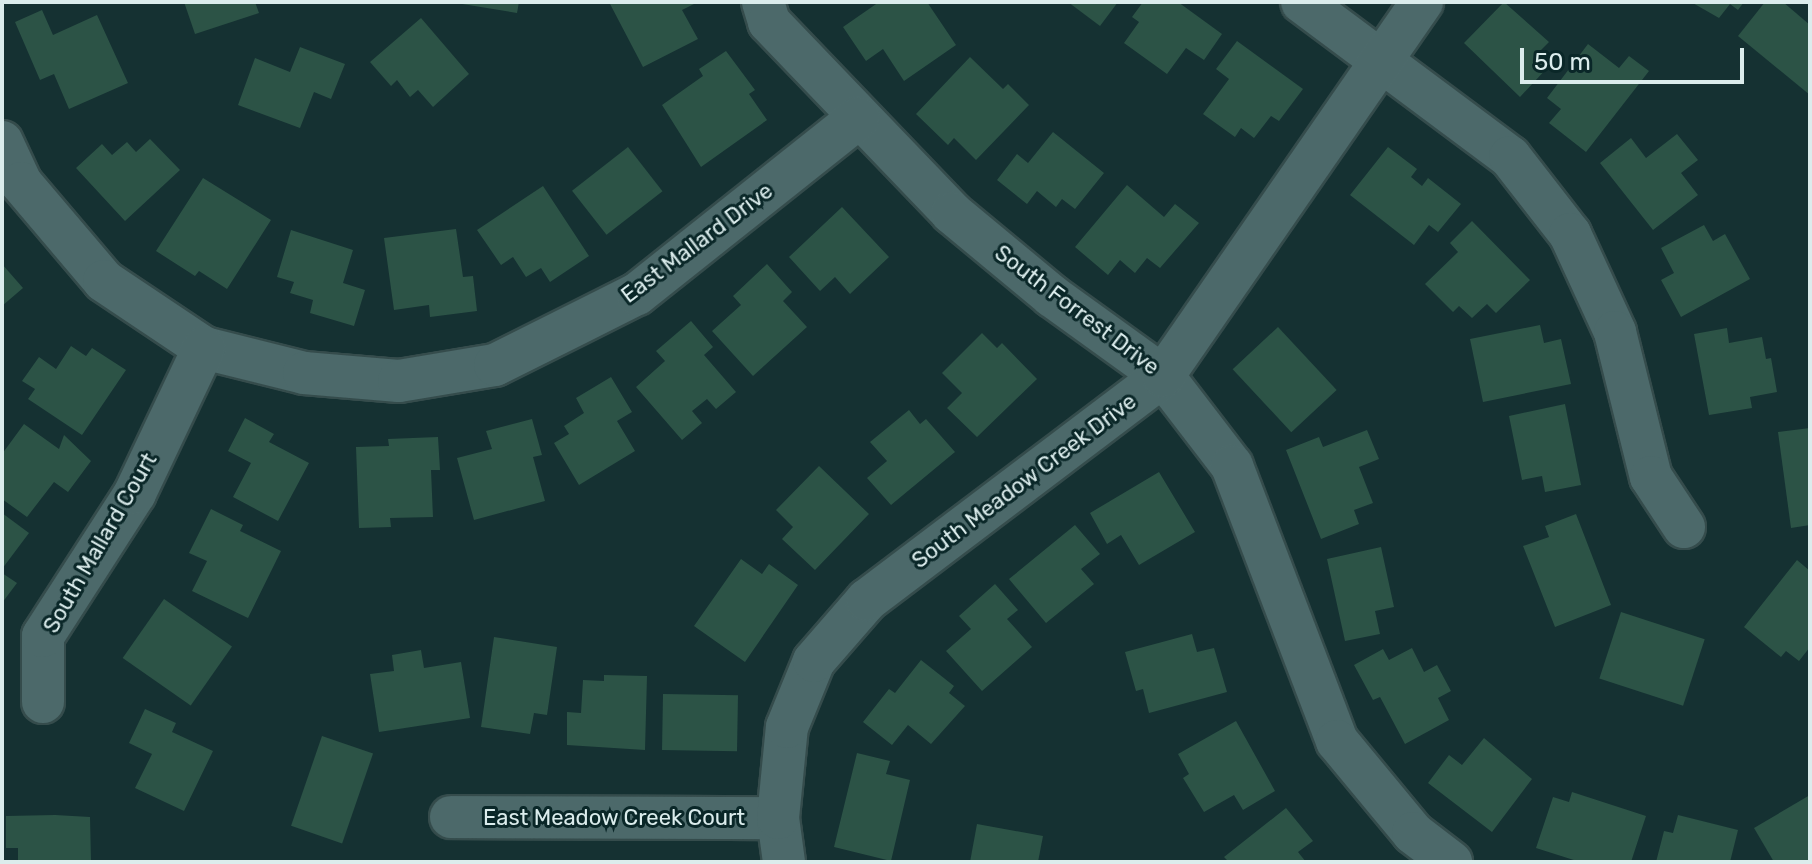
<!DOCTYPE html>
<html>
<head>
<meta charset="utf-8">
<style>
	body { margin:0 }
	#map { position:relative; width:1812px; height:864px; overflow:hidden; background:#153132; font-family:Rubik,sans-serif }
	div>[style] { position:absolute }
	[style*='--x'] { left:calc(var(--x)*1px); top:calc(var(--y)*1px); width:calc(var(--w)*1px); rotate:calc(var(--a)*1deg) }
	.building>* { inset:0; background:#2c5346; transform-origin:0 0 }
	.roads { filter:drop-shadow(2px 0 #354c4c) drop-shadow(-2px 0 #354c4c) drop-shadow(0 2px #354c4c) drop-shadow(0 -2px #354c4c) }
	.minor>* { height:42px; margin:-21px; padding:0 21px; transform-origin:21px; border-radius:21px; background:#4c696a }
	span { translate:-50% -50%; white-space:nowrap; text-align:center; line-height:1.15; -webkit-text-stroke:6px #0a2728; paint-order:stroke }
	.street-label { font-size:22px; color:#dbecec }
	.frame { position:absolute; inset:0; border:4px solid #dbecec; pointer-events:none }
	.scale { position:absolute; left:1520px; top:48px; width:224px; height:36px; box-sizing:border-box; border:4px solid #dbecec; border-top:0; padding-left:10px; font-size:24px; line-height:28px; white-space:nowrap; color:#dbecec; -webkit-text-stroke:6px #0a2728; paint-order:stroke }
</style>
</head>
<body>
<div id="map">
	<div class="building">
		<div style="clip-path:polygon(184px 2px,255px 2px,259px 13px,195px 34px)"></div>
		<div style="clip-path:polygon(450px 2px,519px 2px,517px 13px)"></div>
		<div style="clip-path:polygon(609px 2px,698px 2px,682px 10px,698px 39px,643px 67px)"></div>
		<div style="clip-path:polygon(879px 2px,927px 2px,956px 45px,904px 81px,883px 49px,866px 61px,843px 27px)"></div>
		<div style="clip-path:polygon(1068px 2px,1118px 2px,1100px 26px)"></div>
		<div style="clip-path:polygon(1143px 2px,1178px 2px,1222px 34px,1204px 60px,1186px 48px,1167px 74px,1124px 43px,1139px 22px,1132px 17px)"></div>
		<div style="clip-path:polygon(1504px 2px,1549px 42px,1537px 54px,1549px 66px,1520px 97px,1464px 43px)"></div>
		<div style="clip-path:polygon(1691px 2px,1744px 2px,1738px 10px,1730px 4px,1719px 18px)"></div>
		<div style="clip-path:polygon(1765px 2px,1783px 2px,1810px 25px,1810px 95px,1738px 36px)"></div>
		<div style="clip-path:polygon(42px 10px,53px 35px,97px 15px,128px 83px,69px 109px,54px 74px,40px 80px,15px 22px)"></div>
		<div style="clip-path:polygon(421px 18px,469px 74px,433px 107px,418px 90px,410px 97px,397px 80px,391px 86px,370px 62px)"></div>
		<div style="clip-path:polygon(1237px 41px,1303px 89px,1279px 121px,1271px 116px,1254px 138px,1241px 128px,1235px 137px,1203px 114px,1229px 79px,1216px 69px)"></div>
		<div style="clip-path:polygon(1588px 44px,1619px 68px,1629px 56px,1649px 71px,1586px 152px,1549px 123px,1561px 109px,1547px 98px)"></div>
		<div style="clip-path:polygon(300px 47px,345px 64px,331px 99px,314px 92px,300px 128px,238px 105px,255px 58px,290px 72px)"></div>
		<div style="clip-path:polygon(726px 51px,755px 90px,749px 94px,767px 120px,701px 167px,662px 105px,703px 76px,699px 69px)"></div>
		<div style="clip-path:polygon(970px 57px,1003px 89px,1008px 84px,1029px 105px,976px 160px,954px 138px,948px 145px,916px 114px)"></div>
		<div style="clip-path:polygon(1053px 132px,1104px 173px,1075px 209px,1062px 199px,1056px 207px,1037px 191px,1027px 204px,997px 180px,1017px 154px,1028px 163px)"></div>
		<div style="clip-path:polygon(1677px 134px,1698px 160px,1681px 173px,1698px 195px,1653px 230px,1600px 163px,1631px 138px,1646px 158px)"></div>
		<div style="clip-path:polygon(150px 139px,180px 170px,125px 221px,76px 168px,102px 144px,112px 155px,127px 142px,136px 152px)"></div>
		<div style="left:628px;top:147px;width:56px;height:71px;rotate:52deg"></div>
		<div style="clip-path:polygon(1388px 147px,1417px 169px,1411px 177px,1422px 186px,1428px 178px,1461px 204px,1438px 232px,1429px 225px,1414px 245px,1350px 195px)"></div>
		<div style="clip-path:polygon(203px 178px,271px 220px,227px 289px,199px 271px,195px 276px,156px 251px)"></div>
		<div style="clip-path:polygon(1127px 185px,1164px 217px,1175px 204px,1199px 223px,1160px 268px,1147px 258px,1135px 273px,1120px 260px,1108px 275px,1075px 247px)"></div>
		<div style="clip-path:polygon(543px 186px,589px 256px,550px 282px,541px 268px,526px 277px,513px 257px,501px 265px,477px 230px)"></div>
		<div style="clip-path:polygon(842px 207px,889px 257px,850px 294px,835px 277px,820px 291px,789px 257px)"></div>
		<div style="clip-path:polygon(1472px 221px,1530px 280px,1496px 313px,1487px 304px,1472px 318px,1459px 306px,1453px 312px,1425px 284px,1458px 252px,1450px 243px)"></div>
		<div style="clip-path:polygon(1704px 225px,1713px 241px,1725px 234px,1750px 279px,1681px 317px,1661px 280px,1674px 273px,1661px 248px)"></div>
		<div style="clip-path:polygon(456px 229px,463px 277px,473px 276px,477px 311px,430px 317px,429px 305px,394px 310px,384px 238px)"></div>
		<div style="clip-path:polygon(291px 230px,353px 250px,343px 283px,365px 290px,354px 326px,310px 313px,313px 300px,290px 293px,294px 282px,277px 277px)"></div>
		<div style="clip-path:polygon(2px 264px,23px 288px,2px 306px)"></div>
		<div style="clip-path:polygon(767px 264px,792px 292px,783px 301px,807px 327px,753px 376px,712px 331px,741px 305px,733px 296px)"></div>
		<div style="clip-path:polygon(691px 321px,713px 347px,704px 355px,736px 392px,716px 409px,707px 399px,692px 411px,702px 423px,682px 440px,636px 387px,665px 361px,656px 351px)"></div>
		<div style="clip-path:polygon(1540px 325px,1544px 343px,1561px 339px,1571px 384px,1483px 402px,1470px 339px)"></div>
		<div style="left:1278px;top:327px;width:86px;height:62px;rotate:47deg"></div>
		<div style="clip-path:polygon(1727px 328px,1729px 343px,1762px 337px,1766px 359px,1771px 358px,1777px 392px,1750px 397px,1752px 408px,1709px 415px,1694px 334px)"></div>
		<div style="clip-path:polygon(982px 333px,997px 348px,1002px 343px,1037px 379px,977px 437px,947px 408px,962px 393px,942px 373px)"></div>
		<div style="clip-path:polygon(71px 346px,86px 356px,92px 348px,126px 370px,82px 435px,28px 399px,35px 389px,22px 381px,39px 357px,56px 369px)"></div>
		<div style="clip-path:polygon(611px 377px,632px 412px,617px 421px,635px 451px,579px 485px,554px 443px,569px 434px,564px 426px,584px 413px,576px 398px)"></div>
		<div style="clip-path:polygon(1565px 404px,1581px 485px,1545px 492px,1542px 476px,1522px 480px,1509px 416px)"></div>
		<div style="clip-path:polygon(909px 410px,920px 424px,926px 419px,955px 452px,891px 505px,867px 478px,887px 461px,870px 442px)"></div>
		<div style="clip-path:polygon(245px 418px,274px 434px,269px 442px,309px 463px,278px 521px,233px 497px,251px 463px,228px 451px)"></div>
		<div style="clip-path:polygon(532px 419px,542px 455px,533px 457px,545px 501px,474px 520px,457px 458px,492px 449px,486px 431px)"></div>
		<div style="clip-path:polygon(24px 424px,59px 449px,64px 435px,91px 461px,68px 492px,54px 482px,27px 517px,2px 499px,2px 454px)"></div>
		<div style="clip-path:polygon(1810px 428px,1810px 525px,1791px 528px,1778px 432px)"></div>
		<div style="clip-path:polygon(1367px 430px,1379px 459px,1359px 467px,1373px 503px,1354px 510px,1359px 524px,1321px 539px,1286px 450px,1319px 437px,1323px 447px)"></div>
		<div style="clip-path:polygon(438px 437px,440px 470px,431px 470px,433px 517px,390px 518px,391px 527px,359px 528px,356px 447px,389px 446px,388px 439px)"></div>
		<div style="clip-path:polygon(819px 466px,869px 514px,815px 570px,782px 539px,793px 527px,776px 510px)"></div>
		<div style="clip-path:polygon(1159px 472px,1195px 532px,1139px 565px,1121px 535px,1107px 544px,1090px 513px)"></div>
		<div style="clip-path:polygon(211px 509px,243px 525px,240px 531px,281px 551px,248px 618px,192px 591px,207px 561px,189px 553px)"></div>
		<div style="clip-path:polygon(2px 513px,29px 533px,2px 569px)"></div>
		<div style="clip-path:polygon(1576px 514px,1611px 605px,1555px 627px,1523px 546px,1549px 537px,1545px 526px)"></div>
		<div style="clip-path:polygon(1075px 525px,1100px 554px,1081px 569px,1094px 584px,1046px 623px,1009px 579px)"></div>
		<div style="clip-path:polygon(1381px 547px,1394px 607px,1375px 611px,1380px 634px,1345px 641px,1327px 559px)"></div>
		<div style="clip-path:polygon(741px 559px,762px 574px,769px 564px,798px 585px,745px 662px,694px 626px)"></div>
		<div style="clip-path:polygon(1797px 560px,1810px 571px,1810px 647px,1799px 661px,1786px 651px,1781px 657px,1744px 627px)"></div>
		<div style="clip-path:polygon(2px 573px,17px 583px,2px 603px)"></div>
		<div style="clip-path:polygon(995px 584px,1018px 610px,1007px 619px,1032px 647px,982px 691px,946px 651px,971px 629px,959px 616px)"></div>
		<div style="left:164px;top:599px;width:83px;height:72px;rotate:35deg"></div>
		<div style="left:1621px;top:612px;width:88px;height:70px;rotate:18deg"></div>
		<div style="clip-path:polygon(1192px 634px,1197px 652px,1214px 648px,1227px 692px,1149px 713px,1143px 689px,1136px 691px,1125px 652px)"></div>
		<div style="clip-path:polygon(494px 637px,557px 647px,547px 715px,534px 713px,530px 734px,481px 727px)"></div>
		<div style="clip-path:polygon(1412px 648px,1424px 672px,1437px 665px,1451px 691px,1438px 698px,1449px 720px,1405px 744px,1380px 697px,1373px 700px,1354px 665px,1383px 649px,1389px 660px)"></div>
		<div style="clip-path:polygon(421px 650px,424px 668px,461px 662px,470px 718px,379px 732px,370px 674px,394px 671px,392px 655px)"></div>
		<div style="clip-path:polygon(921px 660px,954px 686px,949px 693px,965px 706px,931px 744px,908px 725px,892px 745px,863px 722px,889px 689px,895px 693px)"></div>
		<div style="clip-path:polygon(604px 675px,647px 676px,645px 750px,567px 745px,567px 712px,581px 713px,583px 680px,604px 681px)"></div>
		<div style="left:663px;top:694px;width:75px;height:56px;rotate:1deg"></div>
		<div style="clip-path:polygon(145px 709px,176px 723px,172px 732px,213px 751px,184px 811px,135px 788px,152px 754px,129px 743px)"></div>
		<div style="clip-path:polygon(1236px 721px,1275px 791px,1243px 810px,1234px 795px,1204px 812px,1183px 778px,1189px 774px,1178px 754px)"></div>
		<div style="left:322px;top:736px;width:54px;height:95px;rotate:19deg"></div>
		<div style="clip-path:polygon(1484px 738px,1532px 779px,1492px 832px,1428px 783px,1449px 755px,1462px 765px)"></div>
		<div style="clip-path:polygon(857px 753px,890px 761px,886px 774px,910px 780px,891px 861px,834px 847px)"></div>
		<div style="clip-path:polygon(1572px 792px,1646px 816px,1631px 862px,1580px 862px,1536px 848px,1553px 797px,1569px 802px)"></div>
		<div style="clip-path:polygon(1810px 795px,1810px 862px,1774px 862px,1754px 828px)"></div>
		<div style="clip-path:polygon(1286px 808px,1313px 841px,1298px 852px,1306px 862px,1229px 862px,1224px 857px)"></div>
		<div style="clip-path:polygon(55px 815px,90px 817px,91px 862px,18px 862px,18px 848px,6px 848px,6px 816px)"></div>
		<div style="clip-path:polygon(1678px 815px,1738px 830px,1730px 862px,1656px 862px,1664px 831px,1673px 833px)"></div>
		<div style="clip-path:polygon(977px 824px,1043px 836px,1038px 862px,970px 862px)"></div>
	</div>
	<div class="roads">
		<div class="minor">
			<div style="--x:763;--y:2;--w:21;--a:73"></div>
			<div style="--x:769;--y:22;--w:265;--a:46.2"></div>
			<div style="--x:952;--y:213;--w:130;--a:39.7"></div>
			<div style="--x:1052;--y:296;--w:137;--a:35.8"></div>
			<div style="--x:1163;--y:376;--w:113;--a:52.5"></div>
			<div style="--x:1232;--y:466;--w:294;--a:69.1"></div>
			<div style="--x:1337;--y:741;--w:119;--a:50.4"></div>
			<div style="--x:1413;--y:833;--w:48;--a:37.3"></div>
			<div style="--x:1302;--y:2;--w:259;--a:36.7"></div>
			<div style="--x:1510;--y:157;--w:98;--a:52.1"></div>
			<div style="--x:1570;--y:234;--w:108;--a:65.3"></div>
			<div style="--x:1615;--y:332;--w:149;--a:76.1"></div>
			<div style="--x:1651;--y:477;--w:60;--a:56.6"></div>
			<div style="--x:2;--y:142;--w:45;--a:65.1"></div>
			<div style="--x:21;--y:183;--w:128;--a:49.7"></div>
			<div style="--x:104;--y:281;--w:120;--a:33.8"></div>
			<div style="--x:204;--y:348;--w:103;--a:14"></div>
			<div style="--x:304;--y:373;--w:95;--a:4.8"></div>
			<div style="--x:399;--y:381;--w:97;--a:-9.5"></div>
			<div style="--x:495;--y:365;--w:159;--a:-26.6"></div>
			<div style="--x:637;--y:294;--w:283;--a:-38.5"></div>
			<div style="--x:43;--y:702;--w:66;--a:-90"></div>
			<div style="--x:43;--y:636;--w:170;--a:-57.2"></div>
			<div style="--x:135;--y:493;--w:161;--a:-64.6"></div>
			<div style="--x:451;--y:817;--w:327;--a:0.2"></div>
			<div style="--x:784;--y:862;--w:44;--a:-97.8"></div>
			<div style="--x:778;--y:818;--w:91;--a:-84.4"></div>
			<div style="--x:787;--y:727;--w:71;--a:-67.8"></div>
			<div style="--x:814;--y:661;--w:81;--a:-49"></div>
			<div style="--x:867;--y:600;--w:371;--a:-37.1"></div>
			<div style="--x:1163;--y:376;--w:455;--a:-55.3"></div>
		</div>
	</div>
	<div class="street-label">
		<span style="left:697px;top:243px;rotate:-37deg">East Mallard Drive</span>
		<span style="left:1077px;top:310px;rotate:37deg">South Forrest Drive</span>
		<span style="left:1024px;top:481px;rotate:-37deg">South Meadow Creek Drive</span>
		<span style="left:100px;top:543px;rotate:-60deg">South Mallard Court</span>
		<span style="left:614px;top:818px">East Meadow Creek Court</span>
	</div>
	<div class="frame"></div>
	<div class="scale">50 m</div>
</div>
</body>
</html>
